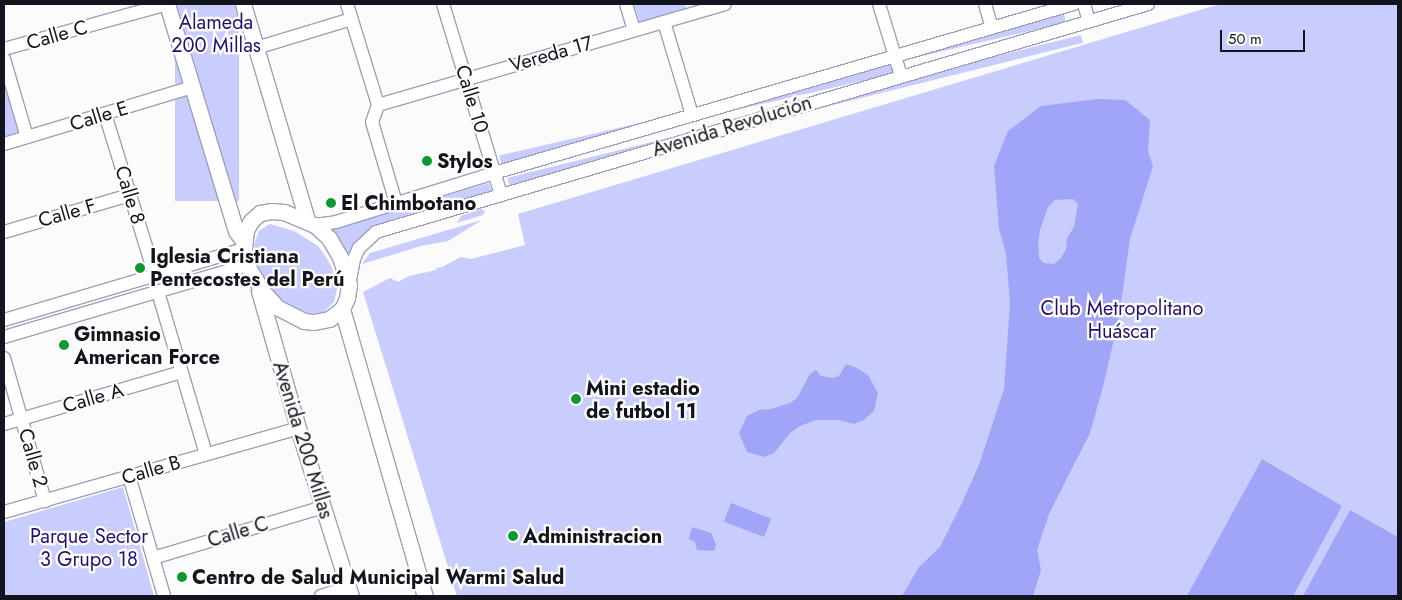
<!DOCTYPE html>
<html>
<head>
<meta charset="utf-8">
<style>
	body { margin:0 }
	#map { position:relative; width:1402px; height:600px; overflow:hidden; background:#fbfbfb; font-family:Jost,sans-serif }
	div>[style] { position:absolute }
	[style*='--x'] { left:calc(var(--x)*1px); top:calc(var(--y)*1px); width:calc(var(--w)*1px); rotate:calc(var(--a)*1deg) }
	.green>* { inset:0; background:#c9cdfd; transform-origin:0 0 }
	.water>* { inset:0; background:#a1a5f8; transform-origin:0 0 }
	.roads { filter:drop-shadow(1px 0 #9ea0b9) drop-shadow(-1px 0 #9ea0b9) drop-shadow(0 1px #9ea0b9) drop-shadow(0 -1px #9ea0b9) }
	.minor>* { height:12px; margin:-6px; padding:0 6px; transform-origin:6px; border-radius:6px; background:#fff }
	.major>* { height:15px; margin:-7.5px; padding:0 7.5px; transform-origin:7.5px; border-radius:7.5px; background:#fff }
	.dots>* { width:14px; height:14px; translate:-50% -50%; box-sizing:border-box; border:2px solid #fff; border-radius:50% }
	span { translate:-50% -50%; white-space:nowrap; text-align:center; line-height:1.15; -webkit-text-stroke:4.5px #fff; paint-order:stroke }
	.park-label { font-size:20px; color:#251070 }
	.street-label { font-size:20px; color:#13141d }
	.poi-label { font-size:20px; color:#13141d; font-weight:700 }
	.left { translate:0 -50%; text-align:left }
	.frame { position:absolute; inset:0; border:5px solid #13141d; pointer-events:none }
	.scale { position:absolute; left:1220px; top:30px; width:85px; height:22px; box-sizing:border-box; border:2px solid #13141d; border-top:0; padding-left:6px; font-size:15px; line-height:18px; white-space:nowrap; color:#13141d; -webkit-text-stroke:4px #fff; paint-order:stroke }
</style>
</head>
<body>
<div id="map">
	<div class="green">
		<div style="left:175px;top:4px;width:64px;height:197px"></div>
		<div style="clip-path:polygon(634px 4px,685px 4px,687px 9px,640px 24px)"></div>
		<div style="clip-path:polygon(1220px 4px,1398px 4px,1398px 596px,457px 596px,363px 292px,390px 278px,398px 282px,409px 276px,436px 270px,436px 268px,442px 267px,461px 257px,471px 259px,525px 245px,518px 214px)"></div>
		<div style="left:1064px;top:14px;width:9px;height:169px;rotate:77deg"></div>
		<div style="left:1081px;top:35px;width:8px;height:591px;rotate:76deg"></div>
		<div style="left:891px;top:65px;width:9px;height:402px;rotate:77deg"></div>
		<div style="clip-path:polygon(4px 77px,21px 133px,4px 138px)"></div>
		<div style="clip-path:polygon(489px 183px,492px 193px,358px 241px,347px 255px,330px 230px)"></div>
		<div style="clip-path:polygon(481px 209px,485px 211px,483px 215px,457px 223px,461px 216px)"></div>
		<div style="clip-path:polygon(482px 220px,448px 241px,421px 246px,362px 264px,370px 253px)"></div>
		<div style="clip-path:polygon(270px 224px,294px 231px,318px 246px,326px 257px,332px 268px,337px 289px,334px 302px,324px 312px,310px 314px,299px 311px,281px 299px,264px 281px,259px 270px,254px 244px,259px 231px)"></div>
		<div style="clip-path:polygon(123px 487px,154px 596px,4px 596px,4px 522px)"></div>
	</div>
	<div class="water">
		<div style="clip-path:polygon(evenodd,1097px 99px,1125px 100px,1150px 120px,1148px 151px,1153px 166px,1130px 239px,1119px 317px,1103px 387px,1090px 433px,1049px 514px,1037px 550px,1041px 570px,1033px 596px,902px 596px,919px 567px,940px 547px,962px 503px,979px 465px,1004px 389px,1010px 304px,1006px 254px,999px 229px,994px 166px,1008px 131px,1041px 106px,1097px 99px,1073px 199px,1078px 204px,1074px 227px,1067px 238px,1066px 249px,1061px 258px,1054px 264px,1044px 263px,1039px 258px,1038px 244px,1040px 230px,1048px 207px,1055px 200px,1073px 199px)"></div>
		<div style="clip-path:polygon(846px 364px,857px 368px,868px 375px,878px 393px,874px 411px,864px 420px,854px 424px,838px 420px,816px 420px,800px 426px,790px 433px,774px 453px,764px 457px,747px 452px,739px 433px,747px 416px,759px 410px,771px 409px,790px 403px,797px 398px,810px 374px,816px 370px,821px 376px,833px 378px,839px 376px)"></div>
		<div style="clip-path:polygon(1262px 459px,1342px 506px,1293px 596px,1187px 596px)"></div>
		<div style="left:731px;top:503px;width:43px;height:20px;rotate:21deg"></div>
		<div style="clip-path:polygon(1350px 510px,1398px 537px,1398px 596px,1303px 596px)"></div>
		<div style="clip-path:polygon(692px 527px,711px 533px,716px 545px,714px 551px,697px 550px,695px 542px,689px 539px)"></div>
	</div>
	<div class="roads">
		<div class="minor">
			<div style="--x:347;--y:4;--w:106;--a:72.9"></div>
			<div style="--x:378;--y:105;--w:18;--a:109"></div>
			<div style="--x:372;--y:122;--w:84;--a:73.5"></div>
			<div style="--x:443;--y:4;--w:200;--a:73.1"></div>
			<div style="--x:626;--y:4;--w:27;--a:73"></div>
			<div style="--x:879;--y:4;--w:75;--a:73"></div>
			<div style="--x:985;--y:4;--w:25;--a:74"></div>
			<div style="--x:1084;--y:4;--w:18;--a:74"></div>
			<div style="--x:664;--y:22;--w:97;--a:73.2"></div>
			<div style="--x:256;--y:48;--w:100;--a:-16.8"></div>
			<div style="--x:4;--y:49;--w:169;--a:-15.4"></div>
			<div style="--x:4;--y:59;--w:81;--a:73.6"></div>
			<div style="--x:378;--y:105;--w:361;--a:-16.2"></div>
			<div style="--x:105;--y:114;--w:170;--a:72.8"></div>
			<div style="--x:4;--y:144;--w:197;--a:-16.8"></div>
			<div style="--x:315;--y:225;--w:21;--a:-8"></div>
			<div style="--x:336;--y:222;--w:165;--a:-17.2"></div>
			<div style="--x:494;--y:173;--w:604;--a:-16.25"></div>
			<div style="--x:4;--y:232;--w:131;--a:-16.4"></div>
			<div style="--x:349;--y:285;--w:26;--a:-79"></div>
			<div style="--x:354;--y:259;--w:12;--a:-66"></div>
			<div style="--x:359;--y:248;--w:23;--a:-43"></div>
			<div style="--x:376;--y:232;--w:805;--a:-16.45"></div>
			<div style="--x:158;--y:292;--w:169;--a:73.5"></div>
			<div style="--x:4;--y:320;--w:250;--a:-16.5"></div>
			<div style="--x:4;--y:337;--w:253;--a:-16.5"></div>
			<div style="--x:4;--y:358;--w:149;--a:74"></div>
			<div style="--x:4;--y:424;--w:185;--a:-16.3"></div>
			<div style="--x:129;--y:476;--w:125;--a:73.7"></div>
			<div style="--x:4;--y:512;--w:306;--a:-15.9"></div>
			<div style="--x:153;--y:558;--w:177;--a:-16.7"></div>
			<div style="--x:321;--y:596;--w:28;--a:-17"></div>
		</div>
		<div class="major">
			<div style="--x:167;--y:4;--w:237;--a:73.1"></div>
			<div style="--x:236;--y:231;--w:14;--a:54"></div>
			<div style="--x:243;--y:4;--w:225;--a:73.5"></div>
			<div style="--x:271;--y:211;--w:13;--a:4"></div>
			<div style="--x:284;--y:212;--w:34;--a:23"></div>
			<div style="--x:315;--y:225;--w:19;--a:43"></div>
			<div style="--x:329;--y:238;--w:22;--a:60"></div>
			<div style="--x:340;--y:257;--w:29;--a:72"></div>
			<div style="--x:349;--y:285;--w:13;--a:99"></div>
			<div style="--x:347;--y:298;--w:12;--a:114"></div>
			<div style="--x:342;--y:309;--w:16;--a:142"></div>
			<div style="--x:329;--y:319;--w:16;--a:169"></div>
			<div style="--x:313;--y:322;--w:9;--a:-174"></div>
			<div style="--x:304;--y:321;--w:29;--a:-153"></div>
			<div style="--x:278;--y:308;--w:22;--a:-133"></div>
			<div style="--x:263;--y:292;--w:31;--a:-121"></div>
			<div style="--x:247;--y:265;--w:16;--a:-101"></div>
			<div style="--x:244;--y:249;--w:19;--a:-84"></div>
			<div style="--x:246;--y:230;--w:10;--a:-61"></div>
			<div style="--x:251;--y:221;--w:12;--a:-42"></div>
			<div style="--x:260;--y:213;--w:11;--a:-10"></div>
			<div style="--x:259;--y:291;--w:142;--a:74.1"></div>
			<div style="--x:298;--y:428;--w:176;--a:72.5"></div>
			<div style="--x:342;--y:309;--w:299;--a:73.9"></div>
		</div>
	</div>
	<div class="dots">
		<div style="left:427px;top:161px;background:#0c9931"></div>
		<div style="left:331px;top:203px;background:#0c9931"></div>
		<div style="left:140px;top:268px;background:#0c9931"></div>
		<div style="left:64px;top:345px;background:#0c9931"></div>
		<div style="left:576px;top:399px;background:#0c9931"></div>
		<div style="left:513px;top:536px;background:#0c9931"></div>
		<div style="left:182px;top:577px;background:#0c9931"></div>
	</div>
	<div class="park-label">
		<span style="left:216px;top:34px">Alameda<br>200 Millas</span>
		<span style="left:1122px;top:320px">Club Metropolitano<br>Huáscar</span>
		<span style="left:89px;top:548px">Parque Sector<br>3 Grupo 18</span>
	</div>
	<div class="street-label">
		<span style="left:57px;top:35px;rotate:-16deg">Calle C</span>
		<span style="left:551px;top:54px;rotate:-16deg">Vereda 17</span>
		<span style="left:472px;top:99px;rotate:73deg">Calle 10</span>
		<span style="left:99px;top:116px;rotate:-17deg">Calle E</span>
		<span style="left:732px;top:126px;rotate:-17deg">Avenida Revolución</span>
		<span style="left:130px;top:195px;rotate:73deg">Calle 8</span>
		<span style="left:67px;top:213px;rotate:-16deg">Calle F</span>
		<span style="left:93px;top:398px;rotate:-16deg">Calle A</span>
		<span style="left:303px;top:440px;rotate:73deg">Avenida 200 Millas</span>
		<span style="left:33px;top:458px;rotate:74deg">Calle 2</span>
		<span style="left:151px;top:470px;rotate:-16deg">Calle B</span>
		<span style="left:238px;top:532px;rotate:-17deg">Calle C</span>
	</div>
	<div class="poi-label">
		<span class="left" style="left:437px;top:161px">Stylos</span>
		<span class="left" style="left:341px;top:203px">El Chimbotano</span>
		<span class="left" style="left:150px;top:268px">Iglesia Cristiana<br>Pentecostes del Perú</span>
		<span class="left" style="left:74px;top:346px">Gimnasio<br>American Force</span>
		<span class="left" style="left:586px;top:400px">Mini estadio<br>de futbol 11</span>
		<span class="left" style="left:523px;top:536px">Administracion</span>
		<span class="left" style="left:192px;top:577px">Centro de Salud Municipal Warmi Salud</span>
	</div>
	<div class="frame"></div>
	<div class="scale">50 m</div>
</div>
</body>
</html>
